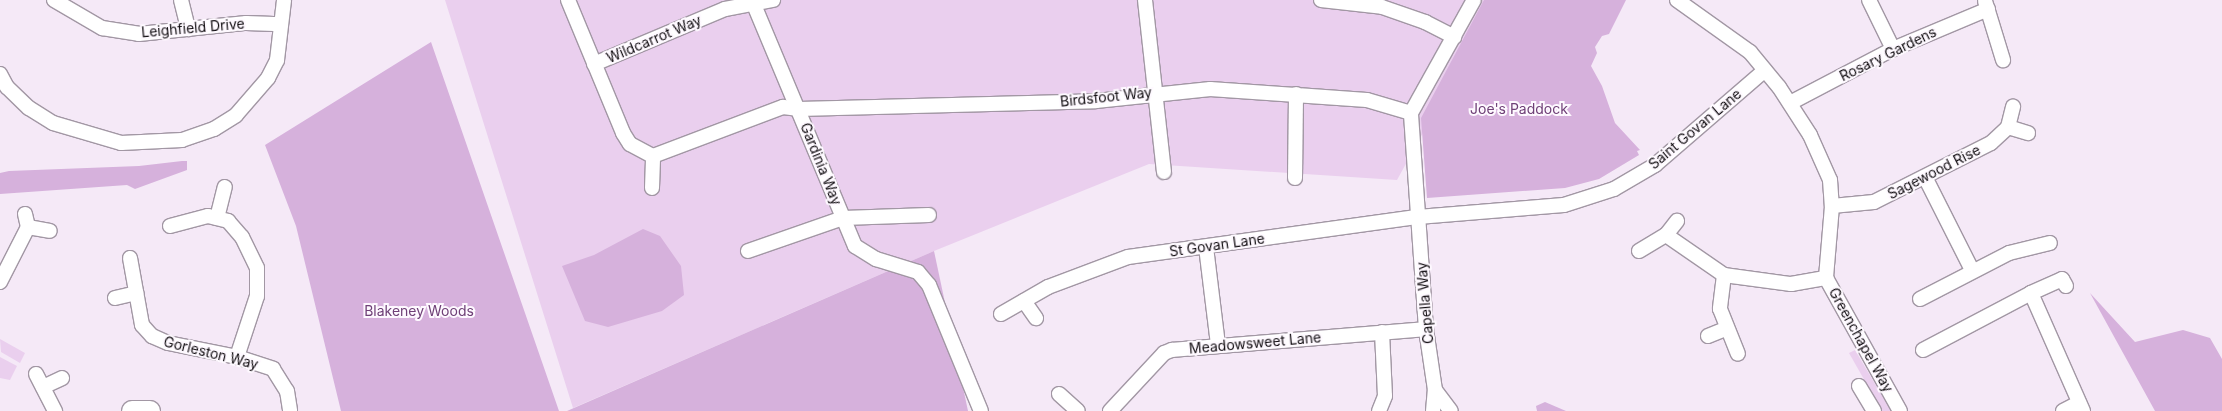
<!DOCTYPE html>
<html>
<head>
<meta charset="utf-8">
<style>
	body { margin:0 }
	#map { position:relative; width:2222px; height:411px; overflow:hidden; background:#f5e9f7; font-family:Inter,sans-serif }
	div>[style] { position:absolute }
	[style*='--x'] { left:calc(var(--x)*1px); top:calc(var(--y)*1px); width:calc(var(--w)*1px); rotate:calc(var(--a)*1deg) }
	.green>* { inset:0; background:#eacfee }
	.forest>* { inset:0; background:#d6b1dc }
	.roads { filter:drop-shadow(1px 0 #a297a4) drop-shadow(-1px 0 #a297a4) drop-shadow(0 1px #a297a4) drop-shadow(0 -1px #a297a4) }
	.street>* { height:14px; margin:-7px; padding:0 7px; transform-origin:7px; border-radius:7px; background:#fff }
	.secondary>* { height:20px; margin:-10px; padding:0 10px; transform-origin:10px; border-radius:10px; background:#fff }
	span { translate:-50% -50%; white-space:nowrap; text-align:center; line-height:1.15; -webkit-text-stroke:4px #fef9ff; paint-order:stroke }
	.street-label { font-size:14px; color:#100c10 }
	.park-label { font-size:14px; color:#6f4077 }
</style>
</head>
<body>
<div id="map">
	<div class="green">
		<div style="clip-path:polygon(445px 0,1496px 0,1397px 180px,1149px 164px,934px 251px,573px 408px)"></div>
		<div style="clip-path:polygon(0 339px,25px 353px,20px 363px,1px 352px)"></div>
		<div style="clip-path:polygon(1855px 350px,1891px 411px,1882px 411px,1849px 353px)"></div>
		<div style="clip-path:polygon(0 357px,17px 366px,10px 380px,0 378px)"></div>
	</div>
	<div class="forest">
		<div style="clip-path:polygon(1484px 0,1626px 0,1609px 34px,1602px 36px,1595px 47px,1597px 53px,1591px 66px,1602px 86px,1615px 123px,1640px 150px,1637px 151px,1639px 155px,1599px 179px,1565px 188px,1427px 198px,1421px 118px)"></div>
		<div style="clip-path:polygon(431px 42px,559px 411px,341px 411px,296px 226px,265px 145px)"></div>
		<div style="clip-path:polygon(182px 161px,187px 161px,187px 170px,135px 189px,127px 185px,0 194px,0 173px,9px 171px,139px 166px)"></div>
		<div style="clip-path:polygon(643px 229px,660px 236px,681px 266px,684px 295px,662px 311px,608px 327px,585px 321px,562px 266px,594px 255px)"></div>
		<div style="clip-path:polygon(934px 251px,968px 411px,567px 411px)"></div>
		<div style="clip-path:polygon(2090px 293px,2135px 342px,2183px 330px,2210px 338px,2222px 359px,2222px 411px,2155px 411px)"></div>
		<div style="clip-path:polygon(1545px 402px,1566px 411px,1537px 411px,1536px 406px)"></div>
	</div>
	<div class="roads">
		<div class="street">
			<div style="--x:54;--y:0;--w:56;--a:30.3"></div>
			<div style="--x:102;--y:28;--w:37;--a:9"></div>
			<div style="--x:139;--y:34;--w:108;--a:-5.9"></div>
			<div style="--x:246;--y:23;--w:35;--a:2"></div>
			<div style="--x:181;--y:0;--w:30;--a:76"></div>
			<div style="--x:568;--y:0;--w:144;--a:67.5"></div>
			<div style="--x:623;--y:133;--w:13;--a:58"></div>
			<div style="--x:630;--y:144;--w:26;--a:28"></div>
			<div style="--x:752;--y:0;--w:267;--a:67.3"></div>
			<div style="--x:855;--y:246;--w:25;--a:32"></div>
			<div style="--x:876;--y:259;--w:44;--a:17.2"></div>
			<div style="--x:918;--y:272;--w:17;--a:50"></div>
			<div style="--x:929;--y:285;--w:136;--a:67.6"></div>
			<div style="--x:1145;--y:0;--w:173;--a:83.7"></div>
			<div style="--x:1321;--y:0;--w:61;--a:6.5"></div>
			<div style="--x:1382;--y:7;--w:46;--a:19.2"></div>
			<div style="--x:1425;--y:22;--w:33;--a:27"></div>
			<div style="--x:1677;--y:0;--w:90;--a:35.5"></div>
			<div style="--x:1750;--y:52;--w:45;--a:50.4"></div>
			<div style="--x:1779;--y:87;--w:57;--a:57.1"></div>
			<div style="--x:1810;--y:135;--w:49;--a:66"></div>
			<div style="--x:1830;--y:180;--w:26;--a:86"></div>
			<div style="--x:1832;--y:206;--w:72;--a:94.8"></div>
			<div style="--x:1826;--y:278;--w:152;--a:60.9"></div>
			<div style="--x:1869;--y:0;--w:55;--a:63.9"></div>
			<div style="--x:1985;--y:1;--w:62;--a:73"></div>
			<div style="--x:594;--y:64;--w:142;--a:-22.8"></div>
			<div style="--x:725;--y:9;--w:49;--a:-10.6"></div>
			<div style="--x:0;--y:74;--w:15;--a:62"></div>
			<div style="--x:7;--y:87;--w:30;--a:44"></div>
			<div style="--x:29;--y:108;--w:28;--a:32"></div>
			<div style="--x:53;--y:123;--w:71;--a:16.4"></div>
			<div style="--x:121;--y:143;--w:61;--a:-2.8"></div>
			<div style="--x:182;--y:140;--w:34;--a:-19"></div>
			<div style="--x:214;--y:129;--w:26;--a:-32"></div>
			<div style="--x:236;--y:115;--w:49;--a:-49.1"></div>
			<div style="--x:268;--y:78;--w:20;--a:-63"></div>
			<div style="--x:277;--y:60;--w:60;--a:-83.3"></div>
			<div style="--x:1790;--y:103;--w:116;--a:-27.7"></div>
			<div style="--x:1893;--y:49;--w:103;--a:-22.8"></div>
			<div style="--x:2008;--y:127;--w:21;--a:-76"></div>
			<div style="--x:1925;--y:177;--w:104;--a:63.2"></div>
			<div style="--x:1295;--y:178;--w:84;--a:-89.3"></div>
			<div style="--x:652;--y:188;--w:32;--a:-88"></div>
			<div style="--x:653;--y:156;--w:139;--a:-20.7"></div>
			<div style="--x:783;--y:107;--w:16;--a:7"></div>
			<div style="--x:799;--y:109;--w:297;--a:-1.5"></div>
			<div style="--x:1096;--y:101;--w:115;--a:-6"></div>
			<div style="--x:1210;--y:89;--w:157;--a:4"></div>
			<div style="--x:1367;--y:100;--w:46;--a:16.5"></div>
			<div style="--x:1832;--y:206;--w:42;--a:-5.4"></div>
			<div style="--x:1874;--y:202;--w:131;--a:-26.8"></div>
			<div style="--x:1991;--y:143;--w:23;--a:-43"></div>
			<div style="--x:2008;--y:127;--w:21;--a:17"></div>
			<div style="--x:25;--y:214;--w:13;--a:77"></div>
			<div style="--x:217;--y:218;--w:32;--a:-76"></div>
			<div style="--x:170;--y:226;--w:39;--a:-15"></div>
			<div style="--x:208;--y:216;--w:21;--a:14"></div>
			<div style="--x:228;--y:221;--w:21;--a:49"></div>
			<div style="--x:242;--y:237;--w:34;--a:64"></div>
			<div style="--x:257;--y:268;--w:28;--a:90"></div>
			<div style="--x:257;--y:296;--w:64;--a:108.2"></div>
			<div style="--x:1666;--y:235;--w:18;--a:-52"></div>
			<div style="--x:1206;--y:247;--w:99;--a:83"></div>
			<div style="--x:748;--y:251;--w:101;--a:-19.2"></div>
			<div style="--x:843;--y:218;--w:86;--a:-2"></div>
			<div style="--x:1639;--y:251;--w:31;--a:-31"></div>
			<div style="--x:1666;--y:235;--w:70;--a:34.6"></div>
			<div style="--x:1724;--y:275;--w:68;--a:7.7"></div>
			<div style="--x:1791;--y:284;--w:36;--a:-10"></div>
			<div style="--x:130;--y:258;--w:68;--a:79.8"></div>
			<div style="--x:142;--y:325;--w:15;--a:48"></div>
			<div style="--x:152;--y:336;--w:17;--a:24"></div>
			<div style="--x:168;--y:343;--w:70;--a:11.5"></div>
			<div style="--x:237;--y:357;--w:38;--a:18"></div>
			<div style="--x:273;--y:369;--w:26;--a:58"></div>
			<div style="--x:287;--y:391;--w:20;--a:81"></div>
			<div style="--x:1724;--y:275;--w:34;--a:97"></div>
			<div style="--x:1720;--y:309;--w:48;--a:68.2"></div>
			<div style="--x:0;--y:282;--w:62;--a:-63"></div>
			<div style="--x:28;--y:227;--w:22;--a:10"></div>
			<div style="--x:2031;--y:293;--w:34;--a:-24"></div>
			<div style="--x:2062;--y:279;--w:8;--a:60"></div>
			<div style="--x:115;--y:298;--w:22;--a:-13"></div>
			<div style="--x:1920;--y:299;--w:100;--a:-27.3"></div>
			<div style="--x:2009;--y:253;--w:42;--a:-13.7"></div>
			<div style="--x:1024;--y:301;--w:21;--a:55"></div>
			<div style="--x:1001;--y:314;--w:54;--a:-29.9"></div>
			<div style="--x:1048;--y:287;--w:85;--a:-20.6"></div>
			<div style="--x:1128;--y:257;--w:293;--a:-7.9"></div>
			<div style="--x:1418;--y:217;--w:146;--a:-4.7"></div>
			<div style="--x:1564;--y:205;--w:52;--a:-17.7"></div>
			<div style="--x:1614;--y:189;--w:48;--a:-30.3"></div>
			<div style="--x:1655;--y:165;--w:145;--a:-40.8"></div>
			<div style="--x:1708;--y:336;--w:18;--a:-22"></div>
			<div style="--x:1923;--y:350;--w:122;--a:-27.8"></div>
			<div style="--x:2031;--y:293;--w:129;--a:66.2"></div>
			<div style="--x:36;--y:374;--w:42;--a:62.8"></div>
			<div style="--x:1859;--y:386;--w:29;--a:59"></div>
			<div style="--x:43;--y:387;--w:21;--a:-25"></div>
			<div style="--x:1435;--y:390;--w:26;--a:53"></div>
			<div style="--x:1059;--y:394;--w:25;--a:42"></div>
			<div style="--x:1110;--y:411;--w:79;--a:-47"></div>
			<div style="--x:1164;--y:353;--w:9;--a:-21"></div>
			<div style="--x:1172;--y:350;--w:255;--a:-4.7"></div>
			<div style="--x:1379;--y:411;--w:16;--a:-68"></div>
			<div style="--x:1385;--y:396;--w:64;--a:-92.7"></div>
			<div style="--x:1433;--y:411;--w:21;--a:-85"></div>
			<div style="--x:1435;--y:390;--w:62;--a:-98.4"></div>
			<div style="--x:1426;--y:329;--w:217;--a:-94"></div>
			<div style="--x:1411;--y:113;--w:129;--a:-60.9"></div>
			<div style="--x:2063;--y:411;--w:18;--a:-27"></div>
		</div>
		<div class="secondary">
			<div style="--x:132;--y:411;--w:18;--a:0"></div>
		</div>
	</div>
	<div class="street-label">
		<span style="left:193px;top:28px;rotate:-5deg">Leighfield Drive</span>
		<span style="left:654px;top:39px;rotate:-23deg">Wildcarrot Way</span>
		<span style="left:1888px;top:54px;rotate:-26deg">Rosary Gardens</span>
		<span style="left:1106px;top:97px;rotate:-6deg">Birdsfoot Way</span>
		<span style="left:1695px;top:129px;rotate:-40deg">Saint Govan Lane</span>
		<span style="left:821px;top:164px;rotate:68deg">Gardinia Way</span>
		<span style="left:1934px;top:172px;rotate:-27deg">Sagewood Rise</span>
		<span style="left:1217px;top:245px;rotate:-8deg">St Govan Lane</span>
		<span style="left:1425px;top:303px;rotate:-95deg">Capella Way</span>
		<span style="left:1861px;top:340px;rotate:61deg">Greenchapel Way</span>
		<span style="left:1255px;top:343px;rotate:-5deg">Meadowsweet Lane</span>
		<span style="left:211px;top:353px;rotate:14deg">Gorleston Way</span>
	</div>
	<div class="park-label">
		<span style="left:1519px;top:109px">Joe's Paddock</span>
		<span style="left:419px;top:311px">Blakeney Woods</span>
	</div>
</div>
</body>
</html>
